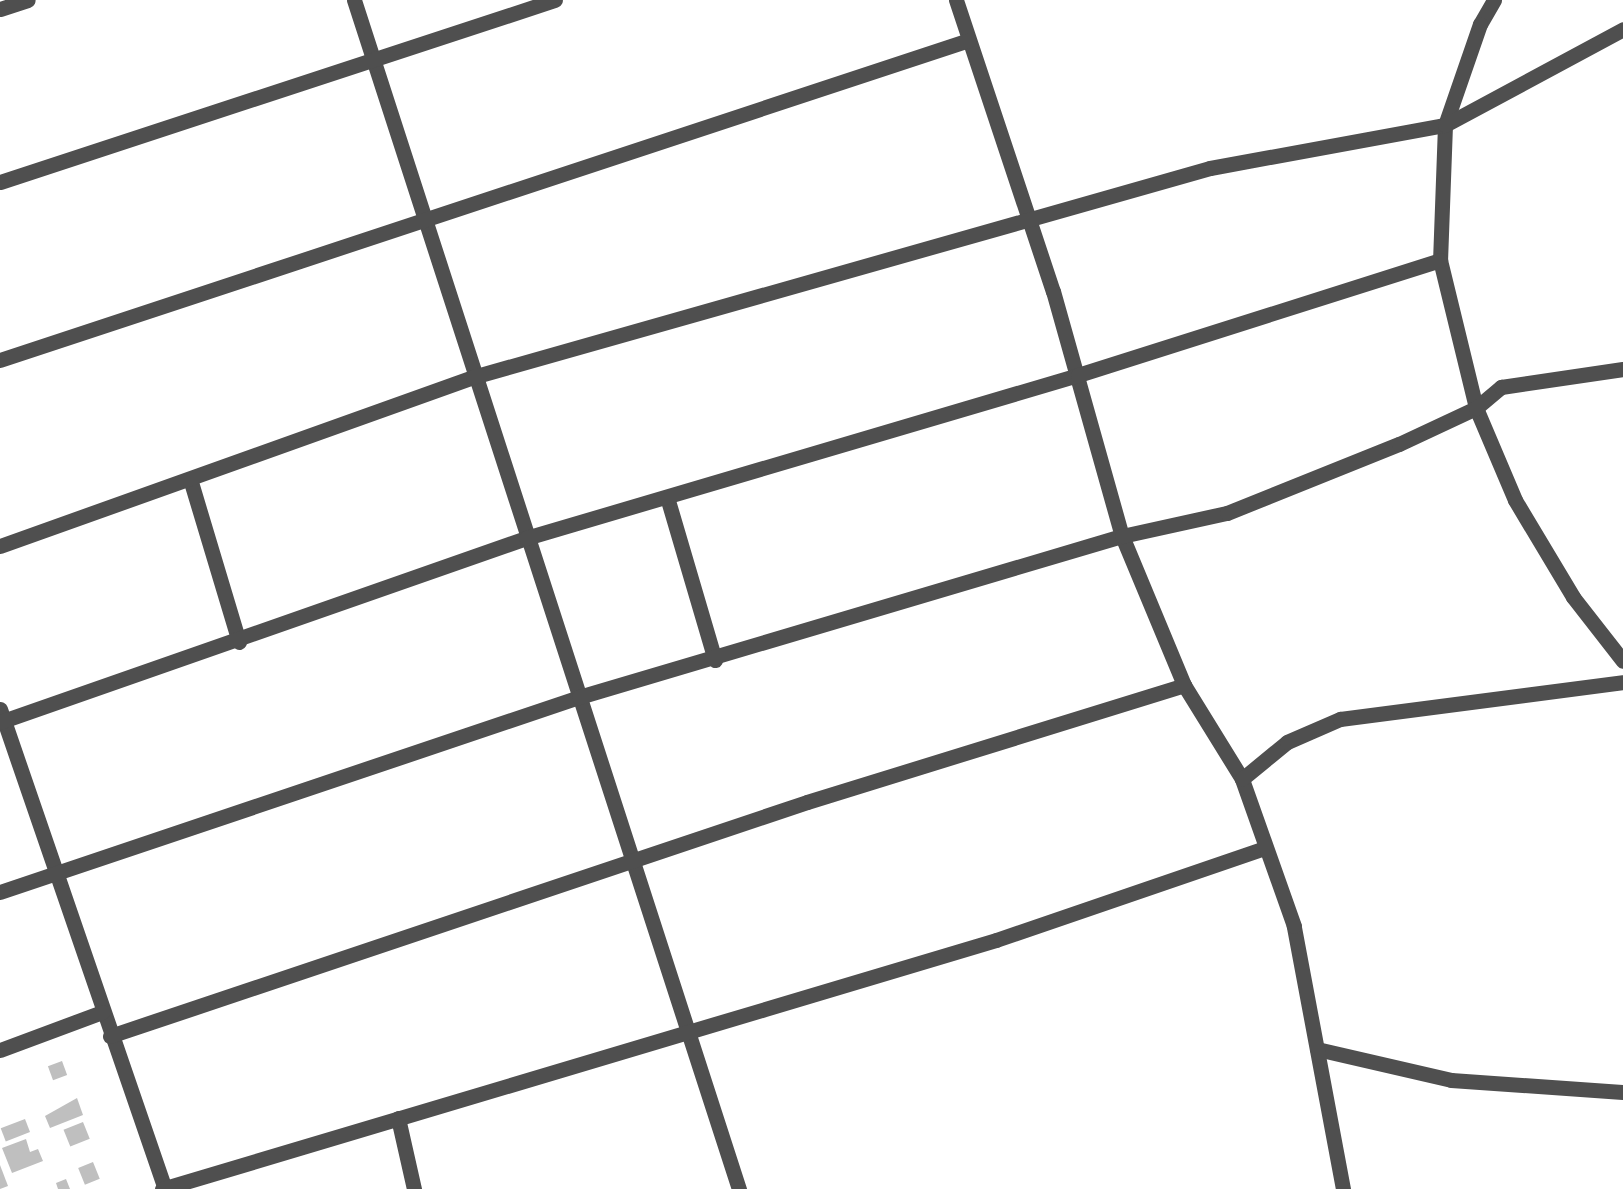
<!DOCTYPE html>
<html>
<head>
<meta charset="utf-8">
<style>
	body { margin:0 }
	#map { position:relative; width:1623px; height:1189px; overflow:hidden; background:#fff; font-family:Jost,sans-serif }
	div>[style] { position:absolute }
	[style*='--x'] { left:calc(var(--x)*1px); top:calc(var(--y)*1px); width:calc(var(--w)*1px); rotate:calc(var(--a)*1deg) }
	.building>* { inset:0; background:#bfbfbf; transform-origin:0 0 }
	.minor>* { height:15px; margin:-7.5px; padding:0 7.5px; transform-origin:7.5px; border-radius:7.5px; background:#4f4f4f }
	span { translate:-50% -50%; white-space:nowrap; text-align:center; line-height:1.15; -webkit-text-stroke:4.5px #fff; paint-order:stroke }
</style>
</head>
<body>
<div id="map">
	<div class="building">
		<div style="left:62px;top:1061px;width:15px;height:15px;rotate:70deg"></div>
		<div style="clip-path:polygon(77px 1098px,83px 1115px,50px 1128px,45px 1116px)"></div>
		<div style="left:25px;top:1119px;width:14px;height:26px;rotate:69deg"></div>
		<div style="left:83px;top:1122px;width:18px;height:21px;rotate:68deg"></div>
		<div style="clip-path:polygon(26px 1139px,30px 1152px,38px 1149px,43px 1161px,12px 1173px,2px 1148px)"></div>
		<div style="left:93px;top:1162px;width:18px;height:16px;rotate:68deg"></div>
		<div style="clip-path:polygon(0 1165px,8px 1186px,0 1189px)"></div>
		<div style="clip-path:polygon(66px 1179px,70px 1189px,58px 1189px,56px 1183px)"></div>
	</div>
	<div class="minor">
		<div style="--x:354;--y:0;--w:1250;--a:72.06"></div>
		<div style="--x:956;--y:0;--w:307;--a:71.6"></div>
		<div style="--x:1053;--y:291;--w:255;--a:74.3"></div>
		<div style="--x:1122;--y:536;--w:161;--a:67.4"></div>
		<div style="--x:1184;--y:685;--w:110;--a:58.3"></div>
		<div style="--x:1494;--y:0;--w:28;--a:120"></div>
		<div style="--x:1480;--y:24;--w:107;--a:109.1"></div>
		<div style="--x:1445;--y:125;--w:135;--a:92.1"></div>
		<div style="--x:1440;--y:260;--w:152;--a:76.3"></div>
		<div style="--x:1476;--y:408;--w:100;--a:67"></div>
		<div style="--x:1515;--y:500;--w:113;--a:59.1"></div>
		<div style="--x:1573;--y:597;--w:81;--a:52"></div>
		<div style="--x:0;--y:9;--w:29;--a:-18"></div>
		<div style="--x:0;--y:182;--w:584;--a:-18.16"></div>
		<div style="--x:0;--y:360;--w:1020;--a:-18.28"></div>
		<div style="--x:191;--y:482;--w:167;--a:73.3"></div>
		<div style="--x:667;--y:497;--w:170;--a:73.6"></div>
		<div style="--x:0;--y:546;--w:502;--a:-19.66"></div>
		<div style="--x:473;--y:377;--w:766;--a:-15.83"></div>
		<div style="--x:1210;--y:168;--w:239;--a:-10.4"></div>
		<div style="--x:1445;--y:125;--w:202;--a:-28.3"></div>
		<div style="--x:0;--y:709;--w:508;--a:71.03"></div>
		<div style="--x:0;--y:722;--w:557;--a:-19.28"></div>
		<div style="--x:526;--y:538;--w:576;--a:-16.45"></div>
		<div style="--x:1078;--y:375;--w:380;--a:-17.6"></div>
		<div style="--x:0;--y:892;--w:611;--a:-18.61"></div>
		<div style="--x:579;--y:697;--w:566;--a:-16.52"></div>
		<div style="--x:1122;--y:536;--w:107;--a:-12.4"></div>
		<div style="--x:1227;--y:513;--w:185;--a:-21.9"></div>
		<div style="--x:1399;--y:444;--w:85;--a:-25.1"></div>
		<div style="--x:1476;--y:408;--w:33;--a:-40"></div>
		<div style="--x:1501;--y:387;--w:123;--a:-8.4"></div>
		<div style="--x:110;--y:1036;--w:735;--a:-18.56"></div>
		<div style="--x:807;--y:802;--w:395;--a:-17.2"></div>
		<div style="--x:1317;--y:1049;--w:138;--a:13"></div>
		<div style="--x:1451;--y:1080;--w:172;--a:4"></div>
		<div style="--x:0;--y:1050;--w:109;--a:-20.4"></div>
		<div style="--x:398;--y:1118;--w:73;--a:77.3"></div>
		<div style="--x:162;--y:1189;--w:870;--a:-16.62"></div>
		<div style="--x:996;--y:940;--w:284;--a:-18.9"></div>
		<div style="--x:1343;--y:1189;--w:268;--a:-100.6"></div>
		<div style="--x:1294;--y:926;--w:156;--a:-109.5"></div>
		<div style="--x:1242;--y:779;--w:58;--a:-39.4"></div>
		<div style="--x:1287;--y:742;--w:58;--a:-23.5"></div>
		<div style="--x:1340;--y:719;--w:285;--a:-7.4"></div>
	</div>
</div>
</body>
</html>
